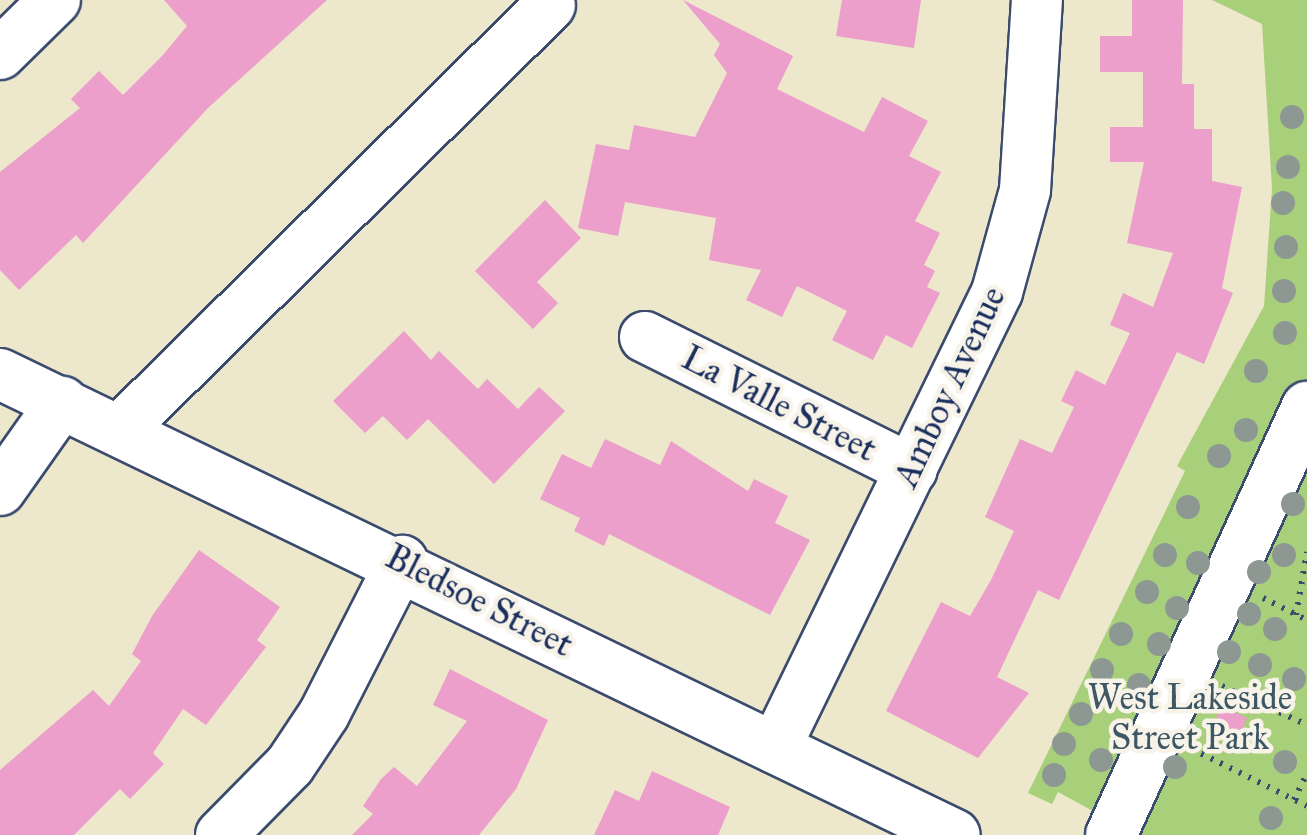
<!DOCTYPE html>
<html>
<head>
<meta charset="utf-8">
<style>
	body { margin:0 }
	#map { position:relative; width:1307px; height:835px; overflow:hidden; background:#ede7cb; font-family:"IM FELL Great Primer",serif }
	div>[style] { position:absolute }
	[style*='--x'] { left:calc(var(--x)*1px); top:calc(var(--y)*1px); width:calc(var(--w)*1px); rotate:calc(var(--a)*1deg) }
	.green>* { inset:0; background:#a8cf7a }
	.building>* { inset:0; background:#ec9fca; transform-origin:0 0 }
	.path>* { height:6px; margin-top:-3px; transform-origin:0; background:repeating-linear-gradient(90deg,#3a4b6e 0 2.5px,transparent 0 10.5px) }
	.roads { filter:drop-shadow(2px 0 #3a4b6e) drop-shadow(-2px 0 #3a4b6e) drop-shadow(0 2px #3a4b6e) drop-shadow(0 -2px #3a4b6e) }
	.minor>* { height:50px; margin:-25px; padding:0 25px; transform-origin:25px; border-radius:25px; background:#fff }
	.trees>* { width:24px; height:24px; margin:-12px; border-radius:50%; background:#8d9893 }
	span { translate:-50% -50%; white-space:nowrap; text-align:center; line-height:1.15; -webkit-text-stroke:9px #f7f3e8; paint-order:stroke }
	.street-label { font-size:35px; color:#1b2f5e }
	.park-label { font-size:35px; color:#3e5765 }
</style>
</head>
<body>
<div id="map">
	<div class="green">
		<div style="clip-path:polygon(1212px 0,1307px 0,1307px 835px,1137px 835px,1058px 792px,1052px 804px,1028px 793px,1185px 471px,1177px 466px,1264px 306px,1272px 188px,1262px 24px)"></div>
	</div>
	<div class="building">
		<div style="clip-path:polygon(164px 0,327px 0,208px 108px,83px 243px,76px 235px,19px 290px,0 270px,0 172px,80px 108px,71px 99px,99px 71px,123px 95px,162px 56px,187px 26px)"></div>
		<div style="clip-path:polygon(683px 0,793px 56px,777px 89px,864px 132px,882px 97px,928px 121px,909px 156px,941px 172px,915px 221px,940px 233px,924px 265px,935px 271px,927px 287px,940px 293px,912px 348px,886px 335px,873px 360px,832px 340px,847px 311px,797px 286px,782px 317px,746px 300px,761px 270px,709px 260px,716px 218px,625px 202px,618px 236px,578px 228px,596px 144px,629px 150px,634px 125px,695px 137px,727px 73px,714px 55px,720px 44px)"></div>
		<div style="clip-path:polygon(842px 0,921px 0,914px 48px,836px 36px)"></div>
		<div style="clip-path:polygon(1132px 0,1183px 0,1182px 84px,1194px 84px,1194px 129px,1212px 129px,1212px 181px,1242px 187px,1222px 288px,1233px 293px,1204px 364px,1177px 352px,1059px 600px,1038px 590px,997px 677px,1029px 693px,978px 758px,886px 711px,941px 602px,970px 616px,991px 580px,1014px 531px,985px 517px,1020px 439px,1052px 453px,1074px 407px,1061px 401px,1076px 370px,1105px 385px,1130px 333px,1110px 325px,1123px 293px,1153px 307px,1173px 253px,1127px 243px,1144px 162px,1110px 162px,1110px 127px,1143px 127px,1143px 72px,1100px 72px,1100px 36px,1132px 36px)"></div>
		<div style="clip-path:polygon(545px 200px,581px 238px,537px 282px,558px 303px,533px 329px,475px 271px)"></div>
		<div style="clip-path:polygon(404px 331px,431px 360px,439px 351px,478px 389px,487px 379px,518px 409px,539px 387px,565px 411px,494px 484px,428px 419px,407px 440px,383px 416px,365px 433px,333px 401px)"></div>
		<div style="clip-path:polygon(605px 439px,660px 465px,671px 441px,748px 491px,754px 479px,788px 496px,775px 523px,810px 540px,770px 615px,609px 534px,604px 546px,574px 531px,580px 518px,540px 499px,562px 454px,591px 468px)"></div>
		<div style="clip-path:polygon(199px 550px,280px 607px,257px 640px,266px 647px,206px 725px,183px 709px,153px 753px,164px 764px,130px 799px,120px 789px,74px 835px,0 835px,0 770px,93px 690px,109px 706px,141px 661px,132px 654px,152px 616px)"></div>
		<div style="clip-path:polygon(450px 669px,548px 720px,516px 789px,479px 835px,352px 835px,373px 814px,363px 806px,381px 779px,394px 767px,417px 786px,467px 721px,433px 705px)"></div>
		<div style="left:1222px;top:706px;width:28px;height:28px;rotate:26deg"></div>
		<div style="clip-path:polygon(652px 771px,730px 807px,718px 835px,594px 835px,615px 790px,639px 801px)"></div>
	</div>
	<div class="path">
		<div style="--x:1263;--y:598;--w:49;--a:26.6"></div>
		<div style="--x:1296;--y:615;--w:64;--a:-80.1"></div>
		<div style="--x:1222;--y:686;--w:94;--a:24.6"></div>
		<div style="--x:1192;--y:749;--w:128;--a:26.4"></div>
		<div style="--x:1294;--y:800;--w:30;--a:-64"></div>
	</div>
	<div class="roads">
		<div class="minor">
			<div style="--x:0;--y:54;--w:77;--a:-44.5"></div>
			<div style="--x:645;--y:337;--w:298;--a:26.5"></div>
			<div style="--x:0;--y:374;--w:1060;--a:25.77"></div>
			<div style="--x:121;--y:429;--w:603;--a:-44.66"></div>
			<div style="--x:0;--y:490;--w:108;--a:-54.8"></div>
			<div style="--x:775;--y:748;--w:507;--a:-64.04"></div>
			<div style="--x:997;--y:292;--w:106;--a:-74.6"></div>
			<div style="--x:1025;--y:190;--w:190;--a:-86.4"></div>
			<div style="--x:221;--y:835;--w:98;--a:-45.4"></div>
			<div style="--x:290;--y:765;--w:61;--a:-56.3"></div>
			<div style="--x:324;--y:714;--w:172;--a:-63"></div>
			<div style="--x:1111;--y:835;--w:471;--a:-65.4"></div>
		</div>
	</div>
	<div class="trees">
		<div style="left:1292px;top:117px"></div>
		<div style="left:1288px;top:167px"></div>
		<div style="left:1283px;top:203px"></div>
		<div style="left:1286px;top:247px"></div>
		<div style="left:1284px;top:291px"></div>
		<div style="left:1285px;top:333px"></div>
		<div style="left:1256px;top:371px"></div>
		<div style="left:1246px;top:430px"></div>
		<div style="left:1219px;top:456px"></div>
		<div style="left:1293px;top:504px"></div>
		<div style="left:1188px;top:507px"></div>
		<div style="left:1165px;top:555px"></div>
		<div style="left:1284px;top:555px"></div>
		<div style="left:1198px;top:563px"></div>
		<div style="left:1259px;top:572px"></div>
		<div style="left:1147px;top:592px"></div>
		<div style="left:1177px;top:608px"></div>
		<div style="left:1249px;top:614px"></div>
		<div style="left:1275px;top:629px"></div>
		<div style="left:1121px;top:634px"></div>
		<div style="left:1159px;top:644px"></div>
		<div style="left:1229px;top:652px"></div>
		<div style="left:1260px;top:665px"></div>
		<div style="left:1102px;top:670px"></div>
		<div style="left:1294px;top:679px"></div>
		<div style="left:1139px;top:685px"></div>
		<div style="left:1081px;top:714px"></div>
		<div style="left:1064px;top:744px"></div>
		<div style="left:1101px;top:760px"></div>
		<div style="left:1285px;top:762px"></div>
		<div style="left:1175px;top:767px"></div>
		<div style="left:1054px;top:775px"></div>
		<div style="left:1271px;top:818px"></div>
	</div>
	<div class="street-label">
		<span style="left:950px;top:387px;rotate:-65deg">Amboy Avenue</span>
		<span style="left:779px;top:404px;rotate:27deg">La Valle Street</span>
		<span style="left:479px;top:601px;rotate:27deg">Bledsoe Street</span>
	</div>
	<div class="park-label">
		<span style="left:1190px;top:718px">West Lakeside<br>Street Park</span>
	</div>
</div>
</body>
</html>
